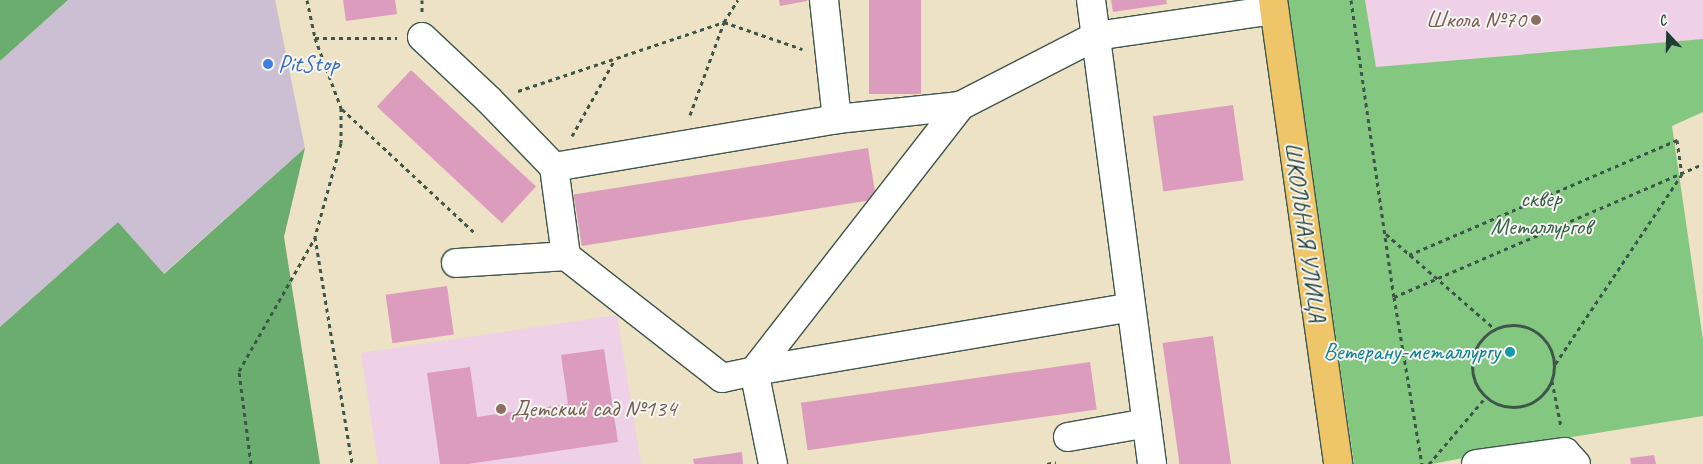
<!DOCTYPE html>
<html>
<head>
<meta charset="utf-8">
<style>
	body { margin:0 }
	#map { position:relative; width:1703px; height:464px; overflow:hidden; background:#ede2c5; font-family:Caveat,sans-serif }
	div>[style] { position:absolute }
	[style*='--x'] { left:calc(var(--x)*1px); top:calc(var(--y)*1px); width:calc(var(--w)*1px); rotate:calc(var(--a)*1deg) }
	.built>* { inset:0; background:#eed0e7 }
	.industrial>* { inset:0; background:#ccbed3 }
	.green>* { inset:0; background:#84c781 }
	.forest>* { inset:0; background:#6bac6f }
	.building>* { inset:0; background:#dc9cbe; transform-origin:0 0 }
	.path>* { height:3px; margin-top:-1.5px; transform-origin:0; background:repeating-linear-gradient(90deg,#3e564a 0 4px,transparent 0 8px) }
	.path>.ring { margin:-1.5px; padding:0; box-sizing:content-box; background:none; border:3px solid #3e564a; border-radius:50% }
	.roads { filter:drop-shadow(1px 0 #3e564a) drop-shadow(-1px 0 #3e564a) drop-shadow(0 1px #3e564a) drop-shadow(0 -1px #3e564a) }
	.minor>* { height:28px; margin:-14px; padding:0 14px; transform-origin:14px; border-radius:14px; background:#fff }
	.major>* { height:28px; margin:-14px; padding:0 14px; transform-origin:14px; border-radius:14px; background:#eec569 }
	.dots>* { width:14px; height:14px; translate:-50% -50%; box-sizing:border-box; border:2px solid #f6f6f2; border-radius:50% }
	span { translate:-50% -50%; white-space:nowrap; text-align:center; line-height:1.15; -webkit-text-stroke:4px #f6f6f2; paint-order:stroke }
	.education-label { font-size:24px; color:#785e54 }
	.right { translate:-100% -50%; text-align:right }
	.left { translate:0 -50%; text-align:left }
	.shop-label { font-size:24px; color:#366cbe }
	.park-label { font-size:24px; color:#386047 }
	.street-label { font-size:24px; color:#1f3d34 }
	.culture-label { font-size:24px; color:#0d838f }
	.north { position:absolute; left:1643px; top:10px; width:50px; height:50px; -webkit-text-stroke:4px #f6f6f2; paint-order:stroke; rotate:339deg; font-size:14px; font-weight:700; line-height:20px; text-align:center; color:#1f3d34 }
	.north::after { content:''; display:block; margin:auto; width:18px; height:22px; background:#1f3d34; clip-path:polygon(50% 0,100% 100%,50% 72%,0 100%) }
</style>
</head>
<body>
<div id="map">
	<div class="built">
		<div style="clip-path:polygon(1365px 0,1703px 0,1703px 39px,1376px 67px)"></div>
		<div style="clip-path:polygon(617px 315px,641px 464px,378px 464px,361px 353px)"></div>
	</div>
	<div class="industrial">
		<div style="clip-path:polygon(68px 0,275px 0,305px 148px,163px 274px,118px 222px,0 327px,0 61px)"></div>
	</div>
	<div class="green">
		<div style="clip-path:polygon(1288px 0,1365px 0,1376px 67px,1703px 39px,1703px 112px,1672px 126px,1703px 340px,1703px 416px,1572px 437px,1432px 464px,1354px 464px)"></div>
	</div>
	<div class="forest">
		<div style="clip-path:polygon(0 0,68px 0,0 61px)"></div>
		<div style="clip-path:polygon(305px 148px,284px 237px,320px 464px,0 464px,0 327px,118px 222px,164px 274px)"></div>
	</div>
	<div class="building">
		<div style="clip-path:polygon(343px 0,395px 0,397px 14px,346px 21px)"></div>
		<div style="clip-path:polygon(779px 0,807px 0,807px 1px,780px 6px)"></div>
		<div style="left:869px;top:0;width:52px;height:94px"></div>
		<div style="clip-path:polygon(1111px 0,1166px 0,1167px 4px,1113px 12px)"></div>
		<div style="left:411px;top:70px;width:171px;height:50px;rotate:43deg"></div>
		<div style="left:1233px;top:105px;width:76px;height:81px;rotate:82deg"></div>
		<div style="left:868px;top:148px;width:52px;height:298px;rotate:81deg"></div>
		<div style="left:447px;top:286px;width:49px;height:62px;rotate:82deg"></div>
		<div style="left:1213px;top:336px;width:129px;height:51px;rotate:82deg"></div>
		<div style="clip-path:polygon(604px 349px,618px 442px,468px 464px,440px 464px,427px 373px,470px 367px,477px 417px,568px 404px,561px 355px)"></div>
		<div style="left:1090px;top:362px;width:48px;height:292px;rotate:82deg"></div>
		<div style="clip-path:polygon(742px 452px,743px 464px,694px 464px,693px 459px)"></div>
		<div style="clip-path:polygon(1654px 455px,1656px 464px,1631px 464px,1630px 458px)"></div>
	</div>
	<div class="path">
		<div style="--x:307;--y:0;--w:39;--a:78"></div>
		<div style="--x:315;--y:38;--w:75;--a:69.6"></div>
		<div style="--x:341;--y:108;--w:35;--a:90"></div>
		<div style="--x:341;--y:143;--w:98;--a:105.5"></div>
		<div style="--x:315;--y:237;--w:230;--a:80.7"></div>
		<div style="--x:422;--y:0;--w:12;--a:90"></div>
		<div style="--x:1351;--y:0;--w:300;--a:81.8"></div>
		<div style="--x:1394;--y:297;--w:169;--a:80.5"></div>
		<div style="--x:315;--y:38;--w:82;--a:0"></div>
		<div style="--x:518;--y:91;--w:217;--a:-18.5"></div>
		<div style="--x:724;--y:22;--w:26;--a:-58"></div>
		<div style="--x:342;--y:109;--w:183;--a:43"></div>
		<div style="--x:690;--y:115;--w:99;--a:-69.9"></div>
		<div style="--x:724;--y:22;--w:83;--a:19.1"></div>
		<div style="--x:572;--y:136;--w:88;--a:-60.8"></div>
		<div style="--x:1386;--y:234;--w:145;--a:41.1"></div>
		<div style="--x:1409;--y:255;--w:292;--a:-23.2"></div>
		<div style="--x:1677;--y:140;--w:34;--a:82"></div>
		<div style="--x:1682;--y:174;--w:231;--a:123.7"></div>
		<div style="--x:1394;--y:297;--w:336;--a:-23.3"></div>
		<div class="ring" style="left:1472px;top:325px;width:79px;height:79px"></div>
		<div style="--x:1552;--y:381;--w:47;--a:78.9"></div>
		<div style="--x:251;--y:464;--w:94;--a:-97.4"></div>
		<div style="--x:239;--y:371;--w:153;--a:-60.3"></div>
		<div style="--x:1047;--y:464;--w:9;--a:-13"></div>
		<div style="--x:1429;--y:464;--w:87;--a:-49.7"></div>
	</div>
	<div class="roads">
		<div class="minor">
			<div style="--x:824;--y:0;--w:120;--a:83.8"></div>
			<div style="--x:1091;--y:0;--w:468;--a:82.5"></div>
			<div style="--x:422;--y:37;--w:92;--a:43.2"></div>
			<div style="--x:489;--y:100;--w:93;--a:45.9"></div>
			<div style="--x:554;--y:167;--w:90;--a:82.3"></div>
			<div style="--x:566;--y:256;--w:198;--a:38"></div>
			<div style="--x:722;--y:378;--w:33;--a:-12"></div>
			<div style="--x:754;--y:371;--w:336;--a:-52.1"></div>
			<div style="--x:554;--y:167;--w:287;--a:-9.6"></div>
			<div style="--x:837;--y:119;--w:124;--a:-6"></div>
			<div style="--x:960;--y:106;--w:153;--a:-27.2"></div>
			<div style="--x:1096;--y:36;--w:180;--a:-8.3"></div>
			<div style="--x:456;--y:263;--w:110;--a:-3.6"></div>
			<div style="--x:1068;--y:437;--w:80;--a:-10"></div>
			<div style="--x:773;--y:464;--w:95;--a:-101.5"></div>
			<div style="--x:754;--y:371;--w:382;--a:-9.6"></div>
			<div style="--x:1476;--y:464;--w:90;--a:-7.7"></div>
			<div style="--x:1565;--y:452;--w:16;--a:47"></div>
		</div>
		<div class="major">
			<div style="--x:1273;--y:0;--w:469;--a:82"></div>
		</div>
	</div>
	<div class="dots">
		<div style="left:1536px;top:20px;background:#8d6e63"></div>
		<div style="left:268px;top:64px;background:#3f7fe0"></div>
		<div style="left:1510px;top:352px;background:#0f9aa8"></div>
		<div style="left:501px;top:409px;background:#8d6e63"></div>
	</div>
	<div class="education-label">
		<span class="right" style="left:1526px;top:20px">Школа №70</span>
		<span class="left" style="left:511px;top:409px">Детский сад №134</span>
	</div>
	<div class="shop-label">
		<span class="left" style="left:278px;top:64px">PitStop</span>
	</div>
	<div class="park-label">
		<span style="left:1541px;top:213px">сквер<br>Металлургов</span>
	</div>
	<div class="street-label">
		<span style="left:1305px;top:232px;rotate:82deg">ШКОЛЬНАЯ УЛИЦА</span>
	</div>
	<div class="culture-label">
		<span class="right" style="left:1500px;top:352px">Ветерану-металлургу</span>
	</div>
	<div class="north">С</div>
</div>
</body>
</html>
